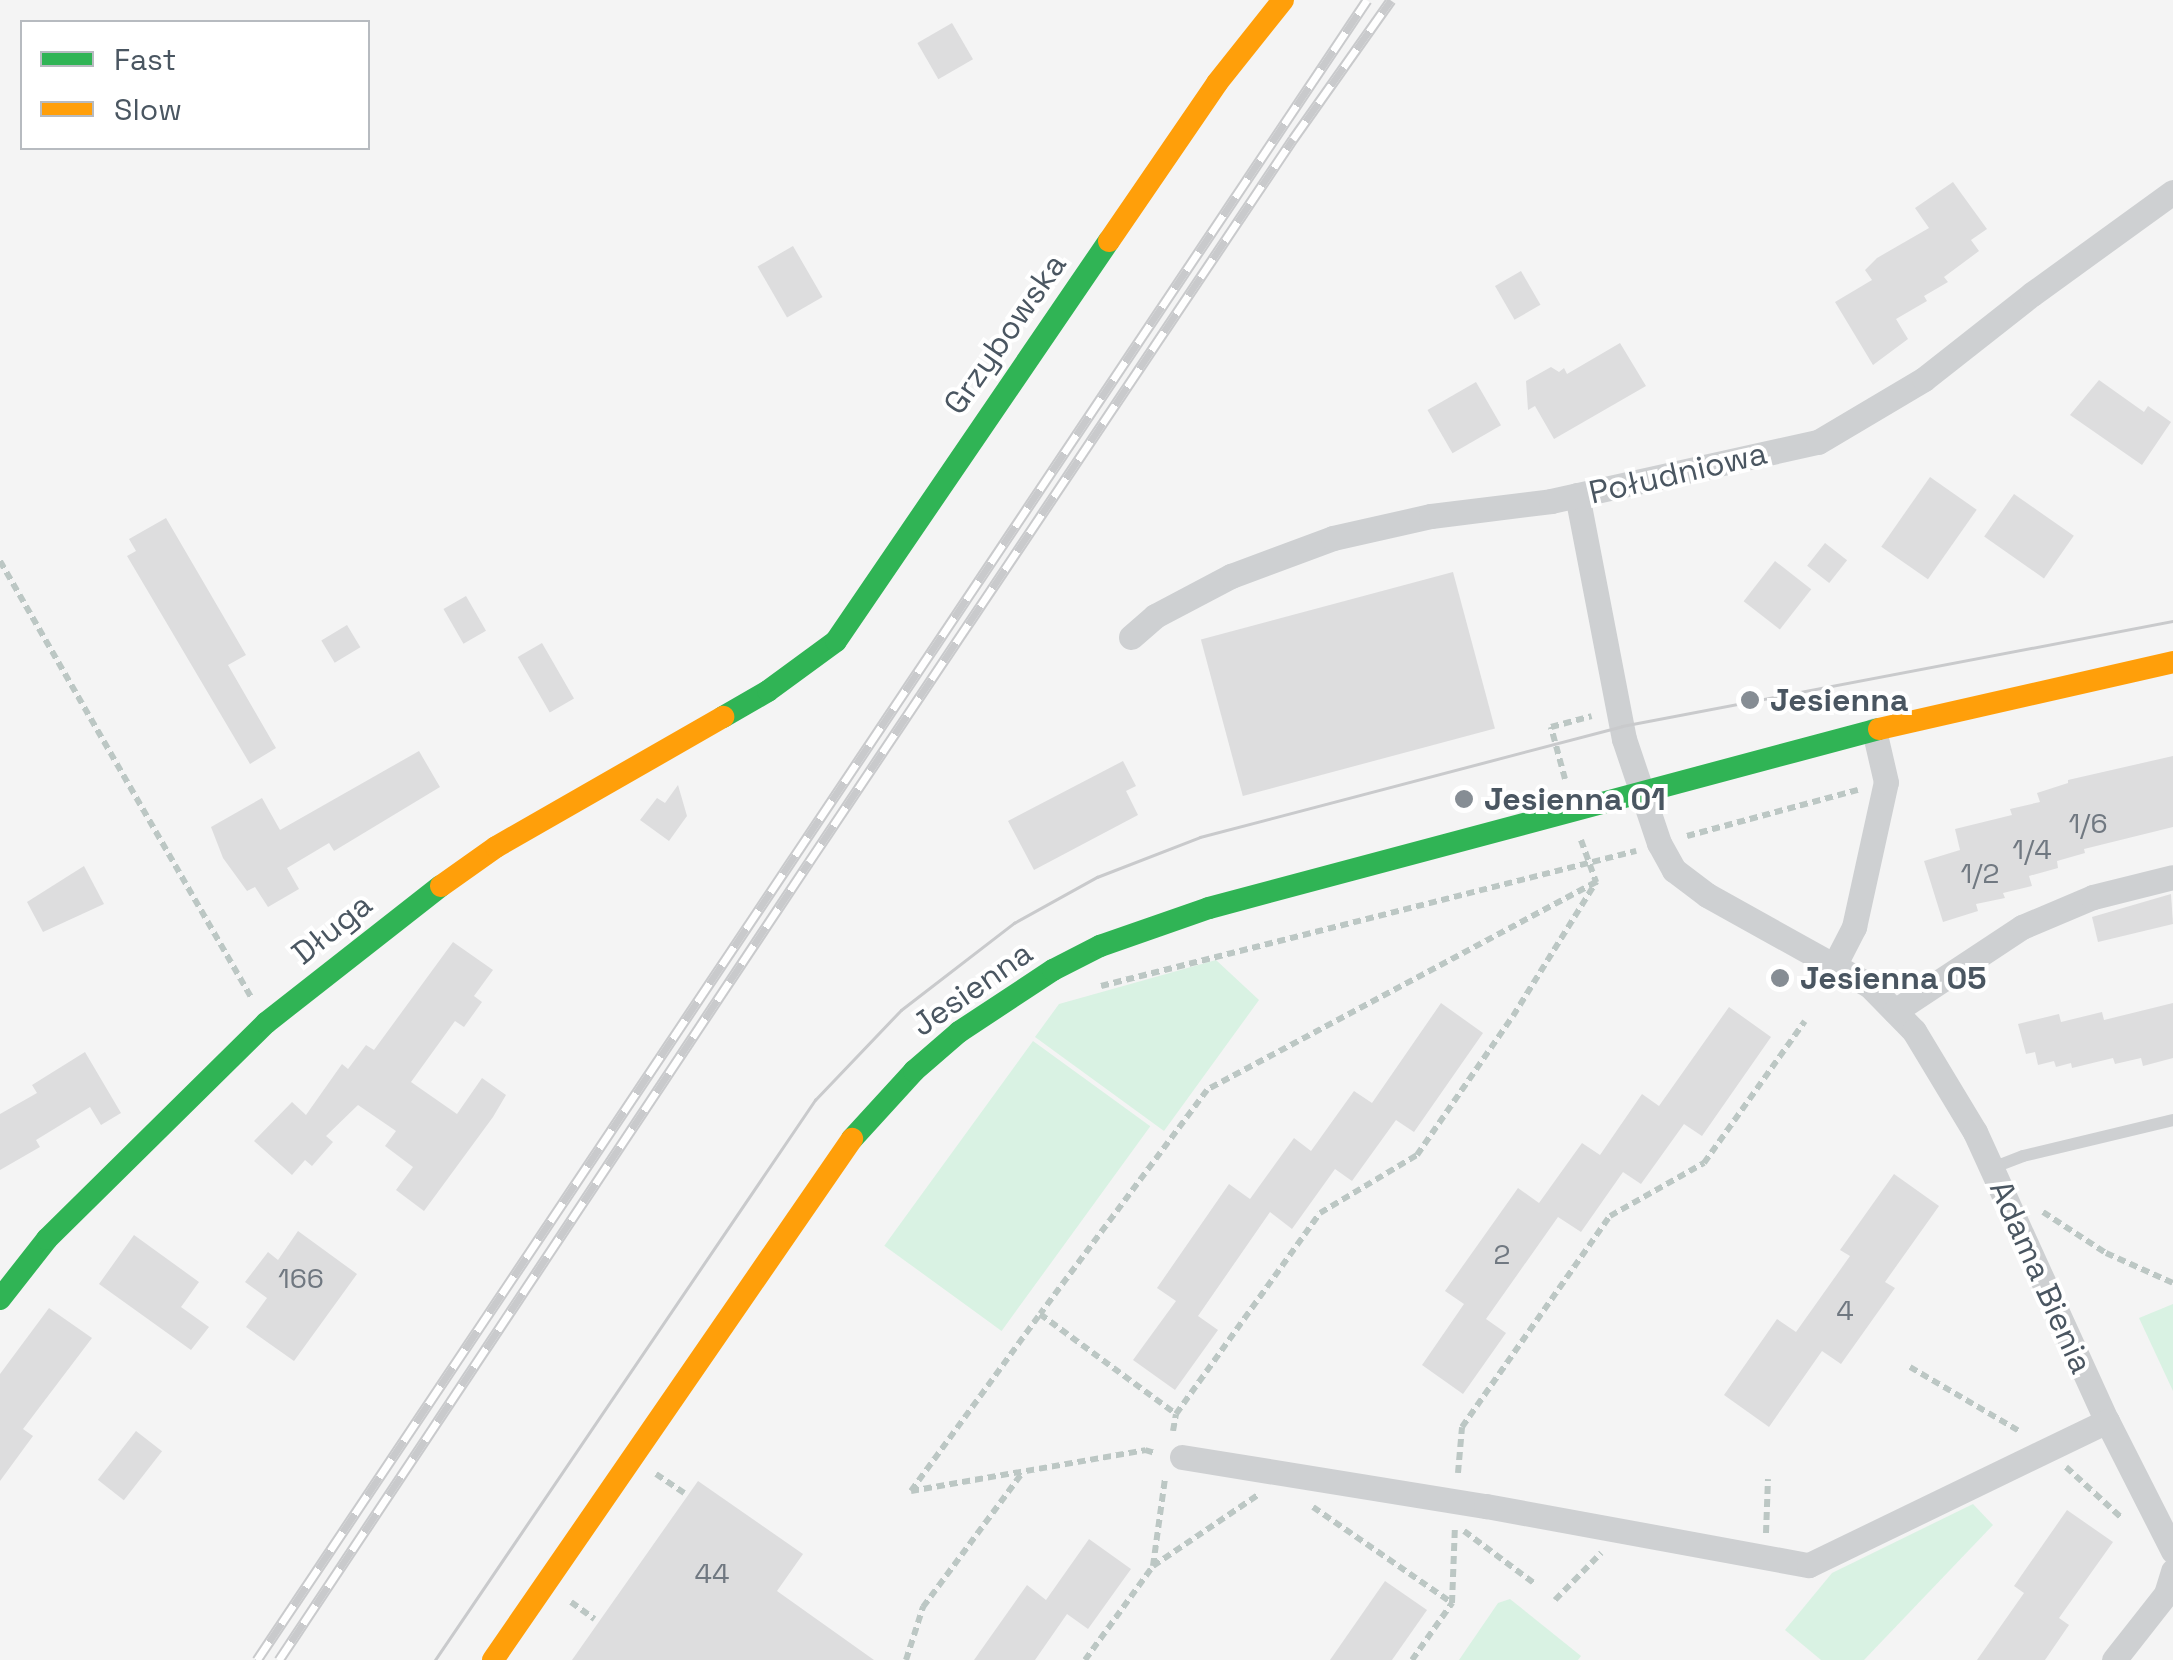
<!DOCTYPE html>
<html>
<head>
<meta charset="utf-8">
<style>
	body { margin:0 }
	#map { position:relative; width:2173px; height:1660px; overflow:hidden; background:#f4f4f4; font-family:"Space Grotesk",sans-serif }
	div>[style] { position:absolute }
	[style*='--x'] { left:calc(var(--x)*1px); top:calc(var(--y)*1px); width:calc(var(--w)*1px); rotate:calc(var(--a)*1deg) }
	.green>* { inset:0; background:#d9f2e3; transform-origin:0 0 }
	.building>* { inset:0; background:#ddddde; transform-origin:0 0 }
	.path>* { height:6px; margin-top:-3px; transform-origin:0; background:repeating-linear-gradient(90deg,#bcc7c4 0 8px,transparent 0 13px) }
	.lane>* { height:12px; margin:-6px; padding:0 6px; transform-origin:6px; border-radius:6px; background:#ced0d2 }
	.street>* { height:25px; margin:-12.5px; padding:0 12.5px; transform-origin:12.5px; border-radius:12.5px; background:#ced0d2 }
	.fast>* { height:22px; margin:-11px; padding:0 11px; transform-origin:11px; border-radius:11px; background:#30b455 }
	.slow>* { height:22px; margin:-11px; padding:0 11px; transform-origin:11px; border-radius:11px; background:#ff9f0a }
	.tram>* { height:2.5px; margin:-1.25px; padding:0 1.25px; transform-origin:1.25px; border-radius:1.25px; background:#c9cacc }
	.rail>* { height:11px; margin-top:-5.5px; transform-origin:0; background:repeating-linear-gradient(90deg,#fff 0 22px,#c9cacc 0 44px); box-sizing:border-box; border-block:2px solid #c9cacc }
	.dots>* { width:28px; height:28px; translate:-50% -50%; box-sizing:border-box; border:5px solid #fff; border-radius:50% }
	span { translate:-50% -50%; white-space:nowrap; text-align:center; line-height:1.15; -webkit-text-stroke:8px #fff; paint-order:stroke }
	.number-label { font-size:28px; color:#707881 }
	.number-label span { -webkit-text-stroke-width:0 }
	.street-label { font-size:32px; color:#4a5661 }
	.poi-label { font-size:32px; color:#4a5661; font-weight:700 }
	.left { translate:0 -50%; text-align:left }
	.legend { position:absolute; left:20px; top:20px; width:350px; height:130px; box-sizing:border-box; background:#fff; border:2px solid #b7bbc0; margin:0; padding:12px 18px; list-style:none; font-size:30px; color:#4a5661 }
	.legend li { display:flex; align-items:center; gap:20px; height:50px }
	.legend b { width:50px; border:2px solid #b7bbc0 }
</style>
</head>
<body>
<div id="map">
	<div class="green">
		<div style="clip-path:polygon(1216px 960px,1259px 1000px,1164px 1131px,1035px 1037px,1059px 1004px)"></div>
		<div style="left:1033px;top:1041px;width:145px;height:253px;rotate:36deg"></div>
		<div style="clip-path:polygon(2173px 1304px,2173px 1391px,2139px 1318px)"></div>
		<div style="clip-path:polygon(1973px 1504px,1993px 1525px,1864px 1660px,1821px 1660px,1785px 1630px,1832px 1573px)"></div>
		<div style="clip-path:polygon(1510px 1599px,1581px 1656px,1578px 1660px,1459px 1660px,1498px 1603px)"></div>
	</div>
	<div class="building">
		<div style="left:952px;top:23px;width:42px;height:40px;rotate:60deg"></div>
		<div style="clip-path:polygon(1953px 182px,1987px 229px,1971px 240px,1979px 251px,1944px 277px,1948px 282px,1924px 296px,1927px 301px,1896px 319px,1908px 339px,1873px 365px,1835px 302px,1872px 280px,1865px 270px,1877px 258px,1929px 228px,1915px 208px)"></div>
		<div style="left:793px;top:246px;width:59px;height:41px;rotate:60deg"></div>
		<div style="left:1521px;top:271px;width:39px;height:30px;rotate:60deg"></div>
		<div style="clip-path:polygon(1620px 343px,1646px 386px,1554px 439px,1535px 406px,1528px 410px,1526px 381px,1551px 367px,1559px 372px,1564px 368px,1567px 374px)"></div>
		<div style="clip-path:polygon(2099px 380px,2144px 412px,2148px 406px,2171px 422px,2142px 465px,2070px 415px)"></div>
		<div style="left:1476px;top:382px;width:50px;height:56px;rotate:60deg"></div>
		<div style="left:1930px;top:477px;width:57px;height:85px;rotate:35deg"></div>
		<div style="left:2014px;top:494px;width:73px;height:52px;rotate:35deg"></div>
		<div style="clip-path:polygon(166px 518px,246px 655px,228px 665px,276px 748px,250px 764px,127px 556px,136px 551px,129px 539px)"></div>
		<div style="left:1825px;top:543px;width:28px;height:29px;rotate:38deg"></div>
		<div style="left:1775px;top:561px;width:46px;height:51px;rotate:38deg"></div>
		<div style="left:1453px;top:572px;width:162px;height:261px;rotate:75deg"></div>
		<div style="left:466px;top:596px;width:40px;height:26px;rotate:60deg"></div>
		<div style="left:347px;top:625px;width:26px;height:30px;rotate:59deg"></div>
		<div style="left:542px;top:643px;width:64px;height:28px;rotate:60deg"></div>
		<div style="clip-path:polygon(419px 751px,440px 787px,334px 851px,329px 843px,287px 868px,299px 889px,268px 907px,255px 887px,247px 891px,223px 858px,211px 827px,262px 798px,280px 830px)"></div>
		<div style="clip-path:polygon(2173px 756px,2173px 827px,2084px 849px,2085px 853px,2057px 861px,2058px 868px,2029px 876px,2032px 886px,2003px 893px,2005px 898px,1976px 904px,1978px 911px,1943px 922px,1924px 861px,1960px 850px,1955px 829px,2012px 815px,2010px 809px,2040px 802px,2037px 793px,2068px 783px,2068px 780px)"></div>
		<div style="clip-path:polygon(1123px 761px,1136px 786px,1126px 791px,1138px 815px,1034px 870px,1008px 821px)"></div>
		<div style="clip-path:polygon(678px 785px,687px 816px,669px 841px,640px 820px,657px 798px,665px 803px)"></div>
		<div style="clip-path:polygon(84px 866px,104px 904px,43px 932px,27px 902px)"></div>
		<div style="clip-path:polygon(2171px 894px,2173px 924px,2098px 942px,2092px 917px)"></div>
		<div style="clip-path:polygon(453px 942px,493px 970px,474px 996px,482px 1002px,464px 1027px,455px 1021px,411px 1082px,457px 1114px,482px 1078px,506px 1095px,493px 1117px,424px 1211px,396px 1190px,413px 1167px,385px 1146px,396px 1131px,358px 1105px,326px 1136px,333px 1142px,312px 1166px,305px 1160px,292px 1175px,254px 1141px,292px 1102px,306px 1115px,342px 1064px,348px 1069px,366px 1045px,374px 1050px)"></div>
		<div style="clip-path:polygon(1441px 1003px,1483px 1033px,1414px 1132px,1396px 1120px,1352px 1181px,1335px 1169px,1292px 1229px,1270px 1212px,1198px 1316px,1218px 1330px,1175px 1390px,1133px 1360px,1176px 1301px,1157px 1288px,1229px 1184px,1250px 1199px,1294px 1138px,1311px 1151px,1354px 1091px,1372px 1103px)"></div>
		<div style="clip-path:polygon(2173px 1003px,2173px 1058px,2143px 1066px,2141px 1058px,2115px 1064px,2113px 1058px,2072px 1068px,2071px 1063px,2056px 1067px,2054px 1061px,2038px 1065px,2035px 1052px,2026px 1054px,2018px 1024px,2059px 1014px,2061px 1022px,2102px 1012px,2104px 1020px)"></div>
		<div style="clip-path:polygon(1729px 1007px,1771px 1037px,1702px 1136px,1684px 1124px,1641px 1184px,1623px 1172px,1581px 1232px,1558px 1217px,1486px 1319px,1506px 1333px,1463px 1394px,1422px 1365px,1464px 1304px,1445px 1291px,1518px 1188px,1539px 1203px,1582px 1143px,1600px 1155px,1642px 1094px,1659px 1106px)"></div>
		<div style="clip-path:polygon(85px 1052px,121px 1113px,101px 1125px,90px 1107px,36px 1140px,40px 1147px,0 1170px,0 1114px,37px 1093px,32px 1085px)"></div>
		<div style="clip-path:polygon(1894px 1174px,1939px 1206px,1885px 1282px,1895px 1288px,1841px 1364px,1822px 1351px,1769px 1427px,1724px 1395px,1777px 1319px,1796px 1332px,1850px 1256px,1840px 1250px)"></div>
		<div style="clip-path:polygon(298px 1231px,357px 1274px,294px 1361px,246px 1327px,267px 1298px,245px 1282px,268px 1252px,278px 1260px)"></div>
		<div style="clip-path:polygon(134px 1235px,199px 1282px,181px 1307px,209px 1327px,191px 1350px,99px 1284px)"></div>
		<div style="clip-path:polygon(49px 1308px,92px 1338px,23px 1429px,33px 1436px,0 1481px,0 1374px)"></div>
		<div style="left:136px;top:1431px;width:33px;height:62px;rotate:38deg"></div>
		<div style="clip-path:polygon(698px 1481px,803px 1554px,777px 1591px,874px 1660px,572px 1660px)"></div>
		<div style="clip-path:polygon(2067px 1510px,2113px 1542px,2059px 1618px,2069px 1625px,2045px 1660px,1977px 1660px,2024px 1593px,2014px 1586px)"></div>
		<div style="clip-path:polygon(1089px 1539px,1131px 1569px,1088px 1629px,1067px 1614px,1035px 1660px,974px 1660px,1027px 1585px,1046px 1600px)"></div>
		<div style="clip-path:polygon(1385px 1581px,1427px 1610px,1392px 1660px,1330px 1660px)"></div>
	</div>
	<div class="path">
		<div style="--x:0;--y:561;--w:503;--a:60.07"></div>
		<div style="--x:1565;--y:779;--w:54;--a:-105.1"></div>
		<div style="--x:1551;--y:727;--w:42;--a:-15"></div>
		<div style="--x:1687;--y:836;--w:177;--a:-15.1"></div>
		<div style="--x:1581;--y:840;--w:45;--a:70.3"></div>
		<div style="--x:1101;--y:986;--w:552;--a:-14.16"></div>
		<div style="--x:2043;--y:1212;--w:75;--a:33.1"></div>
		<div style="--x:2106;--y:1253;--w:73;--a:24.1"></div>
		<div style="--x:1910;--y:1367;--w:129;--a:30.4"></div>
		<div style="--x:1173;--y:1431;--w:17;--a:-80"></div>
		<div style="--x:1176;--y:1414;--w:247;--a:-54.4"></div>
		<div style="--x:1320;--y:1213;--w:113;--a:-30.9"></div>
		<div style="--x:1417;--y:1155;--w:169;--a:-55.4"></div>
		<div style="--x:1513;--y:1016;--w:158;--a:-58.2"></div>
		<div style="--x:1596;--y:882;--w:441;--a:151.9"></div>
		<div style="--x:1207;--y:1090;--w:279;--a:126.7"></div>
		<div style="--x:1040;--y:1314;--w:169;--a:36.3"></div>
		<div style="--x:2066;--y:1467;--w:77;--a:42.4"></div>
		<div style="--x:1458;--y:1473;--w:46;--a:-85"></div>
		<div style="--x:1462;--y:1427;--w:258;--a:-55"></div>
		<div style="--x:1610;--y:1216;--w:108;--a:-29.4"></div>
		<div style="--x:1704;--y:1163;--w:174;--a:-54.6"></div>
		<div style="--x:656;--y:1474;--w:34;--a:34"></div>
		<div style="--x:911;--y:1491;--w:238;--a:-9.9"></div>
		<div style="--x:1145;--y:1450;--w:10;--a:17"></div>
		<div style="--x:911;--y:1491;--w:219;--a:-53.9"></div>
		<div style="--x:1313;--y:1507;--w:169;--a:34.6"></div>
		<div style="--x:1464;--y:1531;--w:89;--a:36.7"></div>
		<div style="--x:1766;--y:1533;--w:54;--a:-87.9"></div>
		<div style="--x:1153;--y:1566;--w:89;--a:-82.2"></div>
		<div style="--x:1555;--y:1600;--w:66;--a:-45.6"></div>
		<div style="--x:571;--y:1602;--w:29;--a:36"></div>
		<div style="--x:906;--y:1660;--w:56;--a:-72.2"></div>
		<div style="--x:923;--y:1607;--w:168;--a:-53.5"></div>
		<div style="--x:1085;--y:1660;--w:116;--a:-54.1"></div>
		<div style="--x:1153;--y:1566;--w:127;--a:-34.1"></div>
		<div style="--x:1412;--y:1660;--w:70;--a:-54.9"></div>
		<div style="--x:1452;--y:1603;--w:77;--a:-87.8"></div>
	</div>
	<div class="lane">
		<div style="--x:1992;--y:1168;--w:33;--a:-21"></div>
		<div style="--x:2023;--y:1156;--w:154;--a:-13.5"></div>
	</div>
	<div class="street">
		<div style="--x:1577;--y:495;--w:248;--a:79.1"></div>
		<div style="--x:1624;--y:739;--w:110;--a:71.4"></div>
		<div style="--x:1659;--y:843;--w:31;--a:61"></div>
		<div style="--x:1674;--y:870;--w:41;--a:37.1"></div>
		<div style="--x:1707;--y:895;--w:185;--a:29.1"></div>
		<div style="--x:1869;--y:985;--w:64;--a:45.6"></div>
		<div style="--x:1914;--y:1031;--w:118;--a:58.9"></div>
		<div style="--x:1975;--y:1132;--w:318;--a:65.5"></div>
		<div style="--x:2107;--y:1421;--w:146;--a:63.1"></div>
		<div style="--x:1131;--y:637;--w:32;--a:-41"></div>
		<div style="--x:1155;--y:616;--w:86;--a:-27.8"></div>
		<div style="--x:1231;--y:576;--w:109;--a:-20.4"></div>
		<div style="--x:1333;--y:538;--w:100;--a:-12.7"></div>
		<div style="--x:1431;--y:516;--w:121;--a:-7.1"></div>
		<div style="--x:1551;--y:501;--w:273;--a:-12.5"></div>
		<div style="--x:1818;--y:442;--w:123;--a:-30.7"></div>
		<div style="--x:1924;--y:379;--w:137;--a:-38.2"></div>
		<div style="--x:2032;--y:294;--w:174;--a:-35.9"></div>
		<div style="--x:1835;--y:964;--w:42;--a:-62.8"></div>
		<div style="--x:1854;--y:927;--w:148;--a:-77.6"></div>
		<div style="--x:1886;--y:782;--w:53;--a:-103"></div>
		<div style="--x:1895;--y:1011;--w:152;--a:-33.5"></div>
		<div style="--x:2022;--y:927;--w:77;--a:-22.9"></div>
		<div style="--x:2093;--y:897;--w:82;--a:-14"></div>
		<div style="--x:1182;--y:1457;--w:308;--a:9.2"></div>
		<div style="--x:1486;--y:1506;--w:328;--a:10.4"></div>
		<div style="--x:1809;--y:1565;--w:331;--a:-25.8"></div>
		<div style="--x:2114;--y:1660;--w:84;--a:-51.8"></div>
		<div style="--x:2166;--y:1594;--w:24;--a:-73"></div>
	</div>
	<div class="fast">
		<div style="--x:723;--y:717;--w:52;--a:-30"></div>
		<div style="--x:768;--y:691;--w:84;--a:-36.3"></div>
		<div style="--x:836;--y:641;--w:484;--a:-55.7"></div>
		<div style="--x:852;--y:1139;--w:92;--a:-47.6"></div>
		<div style="--x:914;--y:1071;--w:60;--a:-40.9"></div>
		<div style="--x:959;--y:1032;--w:113;--a:-33.4"></div>
		<div style="--x:1053;--y:970;--w:53;--a:-27.1"></div>
		<div style="--x:1100;--y:946;--w:115;--a:-19.2"></div>
		<div style="--x:1209;--y:908;--w:693;--a:-14.96"></div>
		<div style="--x:0;--y:1299;--w:76;--a:-51.9"></div>
		<div style="--x:47;--y:1239;--w:308;--a:-44.6"></div>
		<div style="--x:266;--y:1023;--w:222;--a:-38.1"></div>
	</div>
	<div class="slow">
		<div style="--x:1109;--y:241;--w:191;--a:-55.6"></div>
		<div style="--x:1217;--y:83;--w:106;--a:-51.5"></div>
		<div style="--x:1879;--y:729;--w:302;--a:-12.8"></div>
		<div style="--x:441;--y:886;--w:67;--a:-35.3"></div>
		<div style="--x:496;--y:847;--w:262;--a:-29.8"></div>
		<div style="--x:493;--y:1660;--w:633;--a:-55.43"></div>
	</div>
	<div class="tram">
		<div style="--x:435;--y:1660;--w:677;--a:-55.84"></div>
		<div style="--x:815;--y:1100;--w:124;--a:-46.3"></div>
		<div style="--x:901;--y:1010;--w:143;--a:-37.6"></div>
		<div style="--x:1014;--y:923;--w:95;--a:-29"></div>
		<div style="--x:1097;--y:877;--w:110;--a:-21.2"></div>
		<div style="--x:1200;--y:837;--w:436;--a:-14.7"></div>
		<div style="--x:1622;--y:726;--w:561;--a:-10.79"></div>
	</div>
	<div class="rail">
		<div style="--x:257;--y:1660;--w:1997;--a:-56.23"></div>
		<div style="--x:279;--y:1660;--w:958;--a:-56.41"></div>
		<div style="--x:809;--y:862;--w:870;--a:-56.2"></div>
		<div style="--x:1293;--y:139;--w:170;--a:-54.8"></div>
	</div>
	<div class="dots">
		<div style="left:1750px;top:700px;background:#868d94"></div>
		<div style="left:1464px;top:799px;background:#868d94"></div>
		<div style="left:1780px;top:978px;background:#868d94"></div>
	</div>
	<div class="number-label">
		<span style="left:2088px;top:823px">1/6</span>
		<span style="left:2032px;top:849px">1/4</span>
		<span style="left:1980px;top:873px">1/2</span>
		<span style="left:1502px;top:1254px">2</span>
		<span style="left:301px;top:1278px">166</span>
		<span style="left:1845px;top:1310px">4</span>
		<span style="left:712px;top:1573px">44</span>
	</div>
	<div class="street-label">
		<span style="left:1005px;top:334px;rotate:-55deg">Grzybowska</span>
		<span style="left:1678px;top:473px;rotate:-13deg">Południowa</span>
		<span style="left:332px;top:929px;rotate:-39deg">Długa</span>
		<span style="left:972px;top:989px;rotate:-35deg">Jesienna</span>
		<span style="left:2041px;top:1277px;rotate:66deg">Adama Bienia</span>
	</div>
	<div class="poi-label">
		<span class="left" style="left:1770px;top:700px">Jesienna</span>
		<span class="left" style="left:1484px;top:799px">Jesienna 01</span>
		<span class="left" style="left:1800px;top:978px">Jesienna 05</span>
	</div>
	<ul class="legend">
	<li><b style="height:12px;background:#30b455"></b>Fast</li>
	<li><b style="height:12px;background:#ff9f0a"></b>Slow</li>
	</ul>
</div>
</body>
</html>
